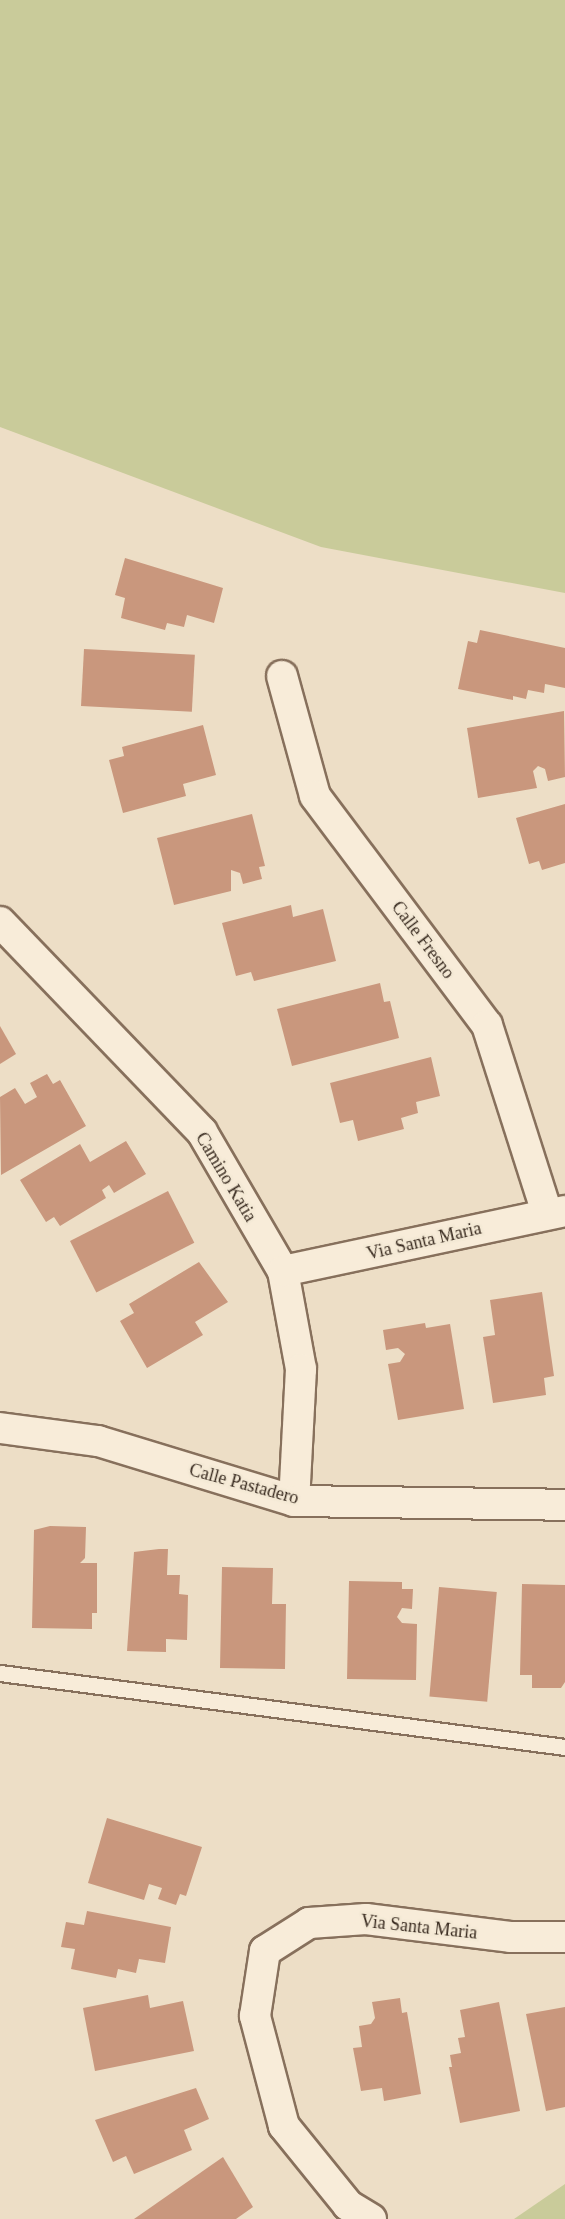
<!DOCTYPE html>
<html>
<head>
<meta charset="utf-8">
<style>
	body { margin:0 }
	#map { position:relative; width:565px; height:2219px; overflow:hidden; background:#eddec6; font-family:"Times New Roman",serif }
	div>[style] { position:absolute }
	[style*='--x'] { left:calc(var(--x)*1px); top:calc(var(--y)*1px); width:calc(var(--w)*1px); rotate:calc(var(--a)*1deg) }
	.green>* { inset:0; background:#c9cb9a }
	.building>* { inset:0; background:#c9977d; transform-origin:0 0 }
	.roads { filter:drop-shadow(2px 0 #87705c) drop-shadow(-2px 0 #87705c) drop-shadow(0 2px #87705c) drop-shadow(0 -2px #87705c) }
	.lane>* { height:15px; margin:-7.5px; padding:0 7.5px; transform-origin:7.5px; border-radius:7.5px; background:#f8ecd9 }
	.street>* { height:30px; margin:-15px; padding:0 15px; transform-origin:15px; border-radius:15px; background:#f8ecd9 }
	span { translate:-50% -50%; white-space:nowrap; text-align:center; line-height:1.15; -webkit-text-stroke:5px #f4e9d5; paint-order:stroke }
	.street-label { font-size:18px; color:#382a1f }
</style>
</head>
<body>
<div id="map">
	<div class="green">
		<div style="clip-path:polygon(0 0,565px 0,565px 593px,321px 547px,0 427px)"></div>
		<div style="clip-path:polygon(565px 2184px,565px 2219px,514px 2219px)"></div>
	</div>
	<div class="building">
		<div style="clip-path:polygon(125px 558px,223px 588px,214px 623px,187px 615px,184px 627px,167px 623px,165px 630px,121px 618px,125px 598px,115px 595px)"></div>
		<div style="clip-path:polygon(480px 630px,565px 648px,565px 688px,545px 684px,544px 693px,528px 690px,526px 699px,513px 696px,513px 700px,458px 689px,468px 641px,477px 643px)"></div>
		<div style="left:84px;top:649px;width:111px;height:57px;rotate:3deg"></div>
		<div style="clip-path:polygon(564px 711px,565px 777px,548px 781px,545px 769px,538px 766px,533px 771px,537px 788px,478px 798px,467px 728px)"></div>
		<div style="clip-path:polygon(203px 725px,216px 775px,183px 784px,186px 796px,123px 813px,109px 760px,124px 756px,122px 747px)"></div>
		<div style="clip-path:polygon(565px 804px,565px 863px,542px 870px,539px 861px,529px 864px,516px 818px)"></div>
		<div style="clip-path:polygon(252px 814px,265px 866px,259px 867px,262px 879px,243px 884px,240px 873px,231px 870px,231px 891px,174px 905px,157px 838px)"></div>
		<div style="clip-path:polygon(291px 905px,293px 917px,323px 909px,336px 961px,254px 981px,251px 972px,236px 976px,222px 923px)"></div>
		<div style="clip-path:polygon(380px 983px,384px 1002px,390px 1001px,399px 1038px,292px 1066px,277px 1009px)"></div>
		<div style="clip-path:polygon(0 1026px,16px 1054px,0 1064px)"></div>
		<div style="clip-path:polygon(431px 1057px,440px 1096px,416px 1102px,418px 1113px,401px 1118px,404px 1129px,358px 1141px,353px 1120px,340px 1123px,330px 1083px)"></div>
		<div style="clip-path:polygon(47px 1074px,53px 1084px,60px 1080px,86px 1126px,1px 1175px,0 1097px,15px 1088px,25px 1104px,37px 1097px,30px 1083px)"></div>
		<div style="clip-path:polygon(126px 1141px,146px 1174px,114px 1193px,109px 1185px,102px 1190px,106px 1198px,60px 1226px,54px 1217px,46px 1222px,20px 1180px,80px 1144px,90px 1162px)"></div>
		<div style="left:168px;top:1191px;width:58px;height:110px;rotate:63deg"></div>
		<div style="clip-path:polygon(199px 1262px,228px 1302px,195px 1322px,203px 1335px,147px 1368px,120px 1321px,134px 1313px,129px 1304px)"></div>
		<div style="clip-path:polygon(542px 1292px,554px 1376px,544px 1378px,546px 1395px,493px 1403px,483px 1337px,495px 1335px,490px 1300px)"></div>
		<div style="clip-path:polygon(425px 1323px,426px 1328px,450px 1324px,464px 1409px,398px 1420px,388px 1364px,400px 1362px,405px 1354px,398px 1348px,386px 1350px,383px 1330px)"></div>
		<div style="clip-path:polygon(50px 1526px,86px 1527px,85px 1558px,80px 1563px,97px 1563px,97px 1613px,92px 1613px,92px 1629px,32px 1628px,34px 1530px)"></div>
		<div style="clip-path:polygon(159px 1549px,168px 1549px,167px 1575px,180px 1575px,179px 1594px,188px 1595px,187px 1640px,166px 1639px,166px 1652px,127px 1651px,134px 1552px)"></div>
		<div style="clip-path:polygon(222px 1567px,273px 1568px,272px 1604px,286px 1604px,285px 1669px,220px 1668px)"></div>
		<div style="clip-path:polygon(349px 1581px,402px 1582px,402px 1589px,413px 1589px,412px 1609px,402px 1608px,397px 1617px,402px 1623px,417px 1624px,416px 1680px,347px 1679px)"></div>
		<div style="clip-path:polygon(522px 1584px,565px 1585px,565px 1682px,561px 1688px,532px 1688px,532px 1675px,520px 1675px)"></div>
		<div style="left:439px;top:1587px;width:58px;height:110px;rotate:5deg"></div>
		<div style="clip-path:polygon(107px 1818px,202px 1847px,186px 1896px,180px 1894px,176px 1905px,158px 1899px,162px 1888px,149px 1884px,144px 1900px,88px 1883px)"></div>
		<div style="clip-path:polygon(87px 1911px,171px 1927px,165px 1963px,139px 1959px,136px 1973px,118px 1969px,116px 1978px,71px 1969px,75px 1949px,61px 1947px,66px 1922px,84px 1925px)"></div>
		<div style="clip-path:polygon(148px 1995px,150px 2008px,183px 2001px,194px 2051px,95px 2071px,83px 2008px)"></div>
		<div style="clip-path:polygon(400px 1998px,402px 2013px,407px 2012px,421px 2094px,384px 2101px,382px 2088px,361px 2091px,353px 2048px,362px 2047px,359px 2026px,371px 2024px,375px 2018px,372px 2002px)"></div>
		<div style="clip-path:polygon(499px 2002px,520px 2111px,460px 2123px,449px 2067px,452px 2067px,450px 2055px,461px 2053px,458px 2038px,465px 2037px,460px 2010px)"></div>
		<div style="clip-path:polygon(565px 2007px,565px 2107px,546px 2111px,526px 2014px)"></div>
		<div style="clip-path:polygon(196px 2088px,209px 2119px,184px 2130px,192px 2150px,134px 2174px,126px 2156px,113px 2162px,95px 2120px)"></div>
		<div style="clip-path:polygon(223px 2157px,253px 2207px,236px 2219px,134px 2219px)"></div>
	</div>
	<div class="roads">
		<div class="lane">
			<div style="--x:0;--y:1673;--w:570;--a:7.46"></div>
		</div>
		<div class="street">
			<div style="--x:282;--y:676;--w:124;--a:74.6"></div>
			<div style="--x:315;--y:796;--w:286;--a:53.1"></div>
			<div style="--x:487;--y:1025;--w:197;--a:72.3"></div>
			<div style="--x:0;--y:922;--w:291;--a:46.1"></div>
			<div style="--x:202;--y:1132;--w:161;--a:59.8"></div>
			<div style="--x:283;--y:1271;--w:100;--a:79.6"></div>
			<div style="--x:301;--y:1369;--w:132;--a:93"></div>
			<div style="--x:283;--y:1271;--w:288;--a:-12"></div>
			<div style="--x:0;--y:1428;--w:99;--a:7.6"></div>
			<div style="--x:98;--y:1441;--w:205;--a:17"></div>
			<div style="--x:294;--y:1501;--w:271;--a:0.8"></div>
			<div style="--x:371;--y:2219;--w:27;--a:-149"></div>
			<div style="--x:348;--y:2205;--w:102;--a:-129"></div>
			<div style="--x:284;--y:2126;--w:114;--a:-104.8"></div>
			<div style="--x:255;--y:2016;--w:66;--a:-81.3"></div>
			<div style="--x:265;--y:1951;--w:52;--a:-32.5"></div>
			<div style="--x:309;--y:1923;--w:57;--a:-4"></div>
			<div style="--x:366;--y:1919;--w:145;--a:7.1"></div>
			<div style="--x:510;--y:1937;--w:55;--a:0"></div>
		</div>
	</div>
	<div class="street-label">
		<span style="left:423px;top:940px;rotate:53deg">Calle Fresno</span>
		<span style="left:226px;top:1177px;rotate:59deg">Camino Katia</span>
		<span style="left:424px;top:1241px;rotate:-13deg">Via Santa Maria</span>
		<span style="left:244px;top:1484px;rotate:15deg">Calle Pastadero</span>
		<span style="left:419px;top:1927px;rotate:6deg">Via Santa Maria</span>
	</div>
</div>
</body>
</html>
